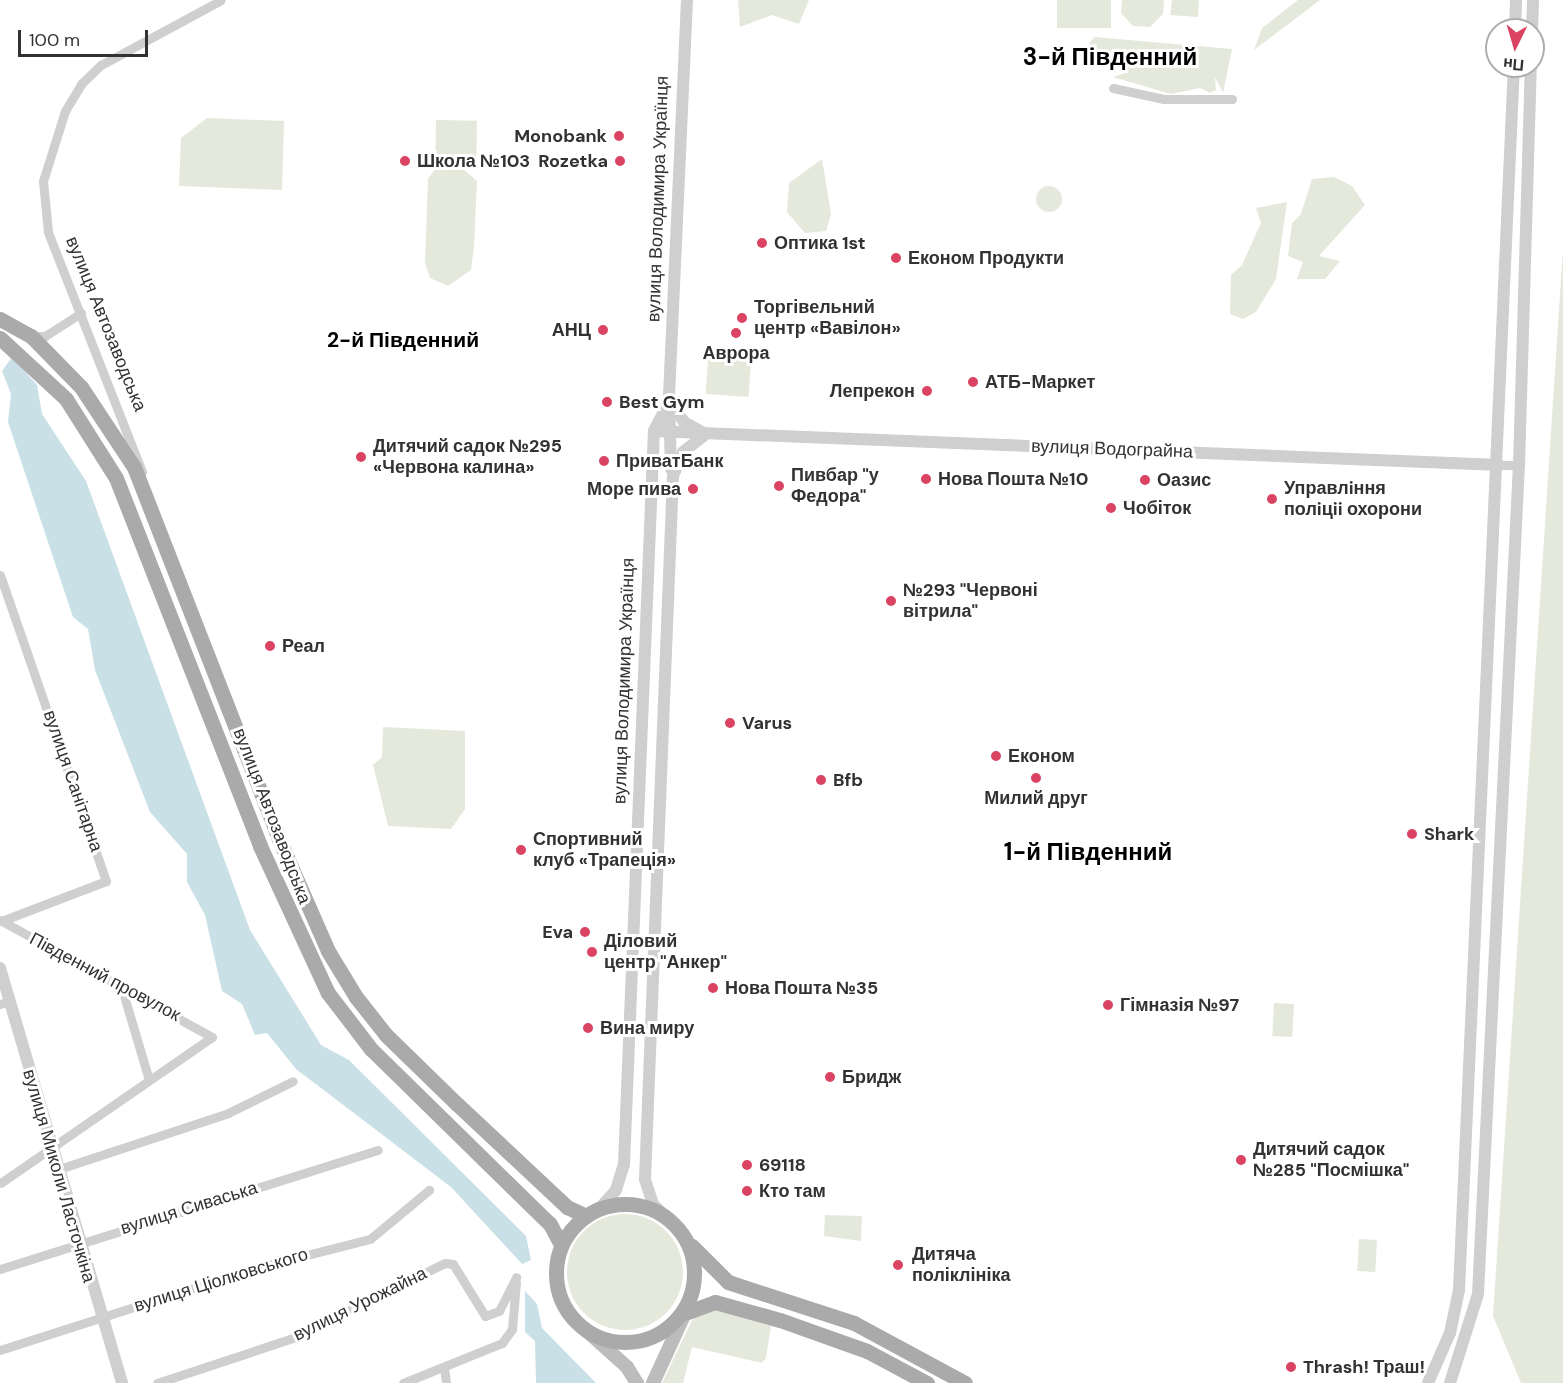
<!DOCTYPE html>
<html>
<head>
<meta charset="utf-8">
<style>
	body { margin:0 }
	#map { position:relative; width:1563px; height:1383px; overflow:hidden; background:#fff; font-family:"DM Sans",sans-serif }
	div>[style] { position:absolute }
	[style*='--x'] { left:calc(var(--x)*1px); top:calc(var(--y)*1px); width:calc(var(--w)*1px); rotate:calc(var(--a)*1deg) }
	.green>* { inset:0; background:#e4e9dc; transform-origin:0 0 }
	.round { border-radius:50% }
	.water>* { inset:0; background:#cae0e7 }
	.minor>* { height:9px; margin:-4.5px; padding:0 4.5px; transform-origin:4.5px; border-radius:4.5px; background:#cfcfcf }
	.tertiary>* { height:12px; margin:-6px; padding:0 6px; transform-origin:6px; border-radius:6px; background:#cfcfcf }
	.secondary>* { height:14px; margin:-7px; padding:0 7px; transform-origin:7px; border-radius:7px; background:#bcbcbc }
	.primary>* { height:15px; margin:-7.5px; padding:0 7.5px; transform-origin:7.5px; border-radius:7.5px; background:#aaa }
	.primary>.ring { margin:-7.5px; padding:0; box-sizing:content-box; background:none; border:15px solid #aaa; border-radius:50% }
	.dots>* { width:16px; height:16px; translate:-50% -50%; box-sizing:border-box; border:3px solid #fff; border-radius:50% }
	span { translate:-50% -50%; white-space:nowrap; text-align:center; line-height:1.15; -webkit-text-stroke:6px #fff; paint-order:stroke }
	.poi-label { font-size:18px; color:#323232; font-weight:700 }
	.right { translate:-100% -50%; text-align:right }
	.left { translate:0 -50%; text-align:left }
	.street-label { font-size:18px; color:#323232 }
	.quarter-label { font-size:21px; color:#000; font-weight:700 }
	.district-label { font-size:24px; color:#000; font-weight:700 }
	.north { position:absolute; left:1485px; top:18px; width:60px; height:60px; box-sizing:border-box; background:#fff; border:2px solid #adadad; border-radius:50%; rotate:185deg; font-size:16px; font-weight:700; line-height:24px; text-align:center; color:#323232 }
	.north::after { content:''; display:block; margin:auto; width:21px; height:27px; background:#da4462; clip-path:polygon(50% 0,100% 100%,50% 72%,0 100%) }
	.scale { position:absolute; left:18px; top:30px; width:130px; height:27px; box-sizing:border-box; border:3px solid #323232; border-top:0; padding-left:8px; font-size:18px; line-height:21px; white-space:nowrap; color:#323232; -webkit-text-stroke:4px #fff; paint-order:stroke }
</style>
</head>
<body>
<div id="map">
	<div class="green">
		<div style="clip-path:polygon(738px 0,809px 0,799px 24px,772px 15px,740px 27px)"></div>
		<div style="left:1057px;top:0;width:54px;height:28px"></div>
		<div style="clip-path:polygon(1122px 0,1164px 0,1163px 14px,1150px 27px,1133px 26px,1121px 13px)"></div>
		<div style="clip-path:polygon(1172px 0,1199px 0,1198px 17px,1170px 15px)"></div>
		<div style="clip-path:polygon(1298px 0,1320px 0,1254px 50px,1262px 28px)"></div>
		<div style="clip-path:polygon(1094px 37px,1232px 49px,1223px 93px,1215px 77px,1216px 90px,1210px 93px,1200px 88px,1171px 94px,1113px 77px,1128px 72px,1084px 50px)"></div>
		<div style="clip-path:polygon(207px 118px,284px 121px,282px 190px,179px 186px,181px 138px)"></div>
		<div style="left:436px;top:120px;width:41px;height:35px;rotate:1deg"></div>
		<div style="clip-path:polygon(822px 159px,831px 214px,826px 231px,805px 233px,787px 212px,789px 183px)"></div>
		<div style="clip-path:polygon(461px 167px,477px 181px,474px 247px,471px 270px,448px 286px,430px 278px,425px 263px,428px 179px,435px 169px)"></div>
		<div style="clip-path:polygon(1334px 177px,1352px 186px,1365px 205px,1319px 256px,1340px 261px,1325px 279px,1297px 279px,1303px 262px,1288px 256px,1292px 223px,1301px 214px,1312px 179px)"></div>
		<div class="round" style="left:1036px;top:186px;width:26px;height:26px"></div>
		<div style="clip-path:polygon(1287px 202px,1276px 279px,1256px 312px,1243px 319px,1230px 314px,1231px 275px,1242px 265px,1261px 223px,1256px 208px)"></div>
		<div style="clip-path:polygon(1563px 249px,1563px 1383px,1521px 1383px,1493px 1316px)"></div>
		<div style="left:709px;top:346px;width:43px;height:48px;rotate:4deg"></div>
		<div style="clip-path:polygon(383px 727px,465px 731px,465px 809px,451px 829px,388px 826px,373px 765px,382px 757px)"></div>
		<div style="left:1274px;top:1003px;width:20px;height:33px;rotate:3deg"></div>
		<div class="round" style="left:567px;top:1214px;width:116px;height:116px"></div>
		<div style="clip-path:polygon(825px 1215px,862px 1216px,861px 1241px,824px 1236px)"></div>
		<div style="left:1359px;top:1239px;width:18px;height:32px;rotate:3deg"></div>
		<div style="clip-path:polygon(717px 1309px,771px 1326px,766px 1358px,762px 1363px,692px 1347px,683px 1383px,662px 1383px,695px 1314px)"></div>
	</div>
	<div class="water">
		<div style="clip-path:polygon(12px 357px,37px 385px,42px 414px,86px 481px,250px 930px,321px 1045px,349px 1060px,526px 1236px,531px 1260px,522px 1264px,451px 1187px,296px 1069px,267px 1033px,255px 1035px,242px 1004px,222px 991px,205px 915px,187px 882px,187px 854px,150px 812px,95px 670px,88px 629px,73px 617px,8px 422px,11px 394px,2px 371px)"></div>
		<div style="clip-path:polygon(525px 1291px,537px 1304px,542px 1328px,596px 1383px,536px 1383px,535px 1341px,525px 1332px)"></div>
	</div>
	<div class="minor">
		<div style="--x:1113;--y:88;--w:52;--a:12.2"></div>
		<div style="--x:1164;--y:99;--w:68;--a:0"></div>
		<div style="--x:31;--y:336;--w:14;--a:0"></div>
		<div style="--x:45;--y:336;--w:43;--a:-32.6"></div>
		<div style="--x:1499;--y:465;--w:20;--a:0"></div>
		<div style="--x:142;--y:472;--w:258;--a:-111.4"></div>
		<div style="--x:48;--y:232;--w:51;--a:-95.6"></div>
		<div style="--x:43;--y:181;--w:73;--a:-72.6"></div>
		<div style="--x:65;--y:111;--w:31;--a:-59"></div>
		<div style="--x:81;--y:84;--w:28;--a:-44"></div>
		<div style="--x:101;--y:65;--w:136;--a:-28.4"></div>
		<div style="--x:0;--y:575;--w:324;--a:70.9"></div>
		<div style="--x:106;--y:881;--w:112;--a:159.1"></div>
		<div style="--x:0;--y:920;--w:242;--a:28.9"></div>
		<div style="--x:212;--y:1037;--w:257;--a:145.4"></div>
		<div style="--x:122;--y:989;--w:95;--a:73.5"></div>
		<div style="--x:0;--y:1004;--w:10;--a:-17"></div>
		<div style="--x:56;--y:1170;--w:181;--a:-18.3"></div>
		<div style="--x:228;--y:1113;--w:72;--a:-26.2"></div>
		<div style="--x:0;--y:1269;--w:396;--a:-17.5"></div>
		<div style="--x:0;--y:1350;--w:265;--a:-17.8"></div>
		<div style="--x:252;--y:1269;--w:122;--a:-14.3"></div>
		<div style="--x:370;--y:1239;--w:77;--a:-39.7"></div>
		<div style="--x:444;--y:1368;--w:15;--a:82"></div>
		<div style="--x:157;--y:1383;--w:143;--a:-18.3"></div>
		<div style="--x:293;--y:1338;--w:169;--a:-26.3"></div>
		<div style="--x:445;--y:1263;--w:8;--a:7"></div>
		<div style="--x:453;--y:1264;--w:61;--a:58.4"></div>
		<div style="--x:485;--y:1316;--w:15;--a:-20"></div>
		<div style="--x:499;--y:1311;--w:38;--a:-63"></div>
		<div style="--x:403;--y:1383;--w:107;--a:-22"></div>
		<div style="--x:502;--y:1343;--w:17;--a:-54"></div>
		<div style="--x:512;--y:1329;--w:47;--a:-85.1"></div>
	</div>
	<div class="tertiary">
		<div style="--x:1515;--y:30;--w:30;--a:-88"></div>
		<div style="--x:1532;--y:30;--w:30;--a:-88"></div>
		<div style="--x:671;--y:404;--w:22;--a:54"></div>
		<div style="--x:684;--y:422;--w:21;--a:29"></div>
		<div style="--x:654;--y:431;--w:846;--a:2.3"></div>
		<div style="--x:671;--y:469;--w:73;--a:-91.6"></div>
		<div style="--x:669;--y:396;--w:396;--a:-87.4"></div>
		<div style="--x:0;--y:968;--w:433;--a:73.6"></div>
		<div style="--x:599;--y:1209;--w:25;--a:-48"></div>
		<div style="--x:616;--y:1190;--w:27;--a:-73"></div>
		<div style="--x:624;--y:1164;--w:734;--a:-87.66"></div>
		<div style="--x:654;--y:431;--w:34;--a:-63"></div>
		<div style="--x:665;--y:1216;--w:17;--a:-135"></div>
		<div style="--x:653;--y:1204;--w:26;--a:-108"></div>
		<div style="--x:645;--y:1179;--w:704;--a:-87.72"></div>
		<div style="--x:673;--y:476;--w:26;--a:-67"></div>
		<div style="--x:683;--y:452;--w:29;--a:-38"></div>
		<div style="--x:1428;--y:1383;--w:55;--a:-66.3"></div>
		<div style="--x:1450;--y:1333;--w:44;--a:-78.2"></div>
		<div style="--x:1459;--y:1290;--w:1225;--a:-87.43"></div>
		<div style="--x:1450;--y:1383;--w:93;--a:-72.5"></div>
		<div style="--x:1478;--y:1294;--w:830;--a:-87.17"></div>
		<div style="--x:1519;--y:465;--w:399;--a:-88.3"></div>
	</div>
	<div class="secondary">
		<div style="--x:587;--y:1331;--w:54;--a:42"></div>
		<div style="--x:627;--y:1367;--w:19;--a:58"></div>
		<div style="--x:653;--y:1383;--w:77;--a:-65.4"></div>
	</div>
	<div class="primary">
		<div style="--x:0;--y:319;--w:35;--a:29"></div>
		<div style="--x:31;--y:336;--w:71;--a:45.6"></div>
		<div style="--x:81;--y:387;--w:96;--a:56.5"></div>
		<div style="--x:134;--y:467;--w:397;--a:68.7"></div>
		<div style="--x:278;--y:837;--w:124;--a:66.3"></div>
		<div style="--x:328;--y:951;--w:54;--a:58.7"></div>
		<div style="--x:356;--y:997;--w:48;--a:51.7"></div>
		<div style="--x:386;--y:1035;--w:99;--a:44.2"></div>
		<div style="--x:457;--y:1104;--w:151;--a:43.1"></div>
		<div style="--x:567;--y:1207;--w:21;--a:25"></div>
		<div style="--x:0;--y:338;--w:90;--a:42.7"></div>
		<div style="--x:66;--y:399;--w:93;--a:57.7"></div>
		<div style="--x:116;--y:478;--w:395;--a:68.6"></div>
		<div style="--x:260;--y:846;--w:162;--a:65.2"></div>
		<div style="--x:328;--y:993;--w:71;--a:52.5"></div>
		<div style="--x:371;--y:1049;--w:250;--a:44.4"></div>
		<div style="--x:550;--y:1224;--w:24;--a:62"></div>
		<div class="ring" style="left:556px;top:1204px;width:123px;height:123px"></div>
		<div style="--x:692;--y:1246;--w:51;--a:45"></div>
		<div style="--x:728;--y:1282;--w:133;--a:18"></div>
		<div style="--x:854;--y:1323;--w:126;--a:28.4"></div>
		<div style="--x:685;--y:1313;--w:32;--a:-20"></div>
		<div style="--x:715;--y:1302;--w:67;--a:15.5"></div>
		<div style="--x:780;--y:1320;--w:92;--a:19.6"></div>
		<div style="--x:867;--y:1351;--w:68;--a:28.1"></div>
	</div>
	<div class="dots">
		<div style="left:619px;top:136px;background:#da4462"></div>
		<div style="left:405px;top:161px;background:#da4462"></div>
		<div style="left:620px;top:161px;background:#da4462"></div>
		<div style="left:762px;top:243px;background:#da4462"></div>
		<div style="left:896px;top:258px;background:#da4462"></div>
		<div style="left:742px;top:318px;background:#da4462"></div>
		<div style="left:603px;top:330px;background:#da4462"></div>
		<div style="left:736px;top:333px;background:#da4462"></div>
		<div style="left:973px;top:382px;background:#da4462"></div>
		<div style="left:927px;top:391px;background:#da4462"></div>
		<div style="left:607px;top:402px;background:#da4462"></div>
		<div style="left:361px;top:457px;background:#da4462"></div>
		<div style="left:604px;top:461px;background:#da4462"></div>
		<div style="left:926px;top:479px;background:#da4462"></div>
		<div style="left:1145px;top:480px;background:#da4462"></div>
		<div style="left:779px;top:486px;background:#da4462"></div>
		<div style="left:693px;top:489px;background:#da4462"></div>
		<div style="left:1272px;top:499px;background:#da4462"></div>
		<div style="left:1111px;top:508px;background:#da4462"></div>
		<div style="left:891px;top:601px;background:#da4462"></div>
		<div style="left:270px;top:646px;background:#da4462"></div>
		<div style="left:730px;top:723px;background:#da4462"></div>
		<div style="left:996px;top:756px;background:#da4462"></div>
		<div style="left:1036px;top:778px;background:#da4462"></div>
		<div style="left:821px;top:780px;background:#da4462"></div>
		<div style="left:1412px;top:834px;background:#da4462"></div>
		<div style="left:521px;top:850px;background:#da4462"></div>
		<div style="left:585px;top:932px;background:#da4462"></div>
		<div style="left:592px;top:952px;background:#da4462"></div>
		<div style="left:713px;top:988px;background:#da4462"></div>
		<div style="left:1108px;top:1005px;background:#da4462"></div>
		<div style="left:588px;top:1028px;background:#da4462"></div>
		<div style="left:830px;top:1077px;background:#da4462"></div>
		<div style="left:1241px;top:1160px;background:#da4462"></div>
		<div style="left:747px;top:1165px;background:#da4462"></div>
		<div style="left:747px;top:1191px;background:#da4462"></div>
		<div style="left:898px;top:1265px;background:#da4462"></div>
		<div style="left:1291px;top:1367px;background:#da4462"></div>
	</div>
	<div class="poi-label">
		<span class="right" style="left:607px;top:136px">Monobank</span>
		<span class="left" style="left:417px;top:161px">Школа №103</span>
		<span class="right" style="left:608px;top:161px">Rozetka</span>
		<span class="left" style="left:774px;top:243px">Оптика 1st</span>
		<span class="left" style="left:908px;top:258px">Економ Продукти</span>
		<span class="left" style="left:754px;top:318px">Торгівельний<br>центр «Вавілон»</span>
		<span class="right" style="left:591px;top:330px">АНЦ</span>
		<span style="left:736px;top:353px">Аврора</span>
		<span class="left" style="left:985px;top:382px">АТБ-Маркет</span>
		<span class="right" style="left:915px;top:391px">Лепрекон</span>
		<span class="left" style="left:619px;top:402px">Best Gym</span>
		<span class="left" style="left:373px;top:457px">Дитячий садок №295<br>«Червона калина»</span>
		<span class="left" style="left:616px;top:461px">ПриватБанк</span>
		<span class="left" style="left:791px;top:486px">Пивбар "у<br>Федора"</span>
		<span class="left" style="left:938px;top:479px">Нова Пошта №10</span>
		<span class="left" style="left:1157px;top:480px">Оазис</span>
		<span class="right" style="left:681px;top:489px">Море пива</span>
		<span class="left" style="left:1284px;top:499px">Управлiння<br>полiцii охорони</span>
		<span class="left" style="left:1123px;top:508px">Чобіток</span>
		<span class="left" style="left:903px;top:601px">№293 "Червоні<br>вітрила"</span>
		<span class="left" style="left:282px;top:646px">Реал</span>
		<span class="left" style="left:742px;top:723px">Varus</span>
		<span class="left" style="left:1008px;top:756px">Економ</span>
		<span class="left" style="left:833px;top:780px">Bfb</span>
		<span style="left:1036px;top:798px">Милий друг</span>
		<span class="left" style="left:1424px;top:834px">Shark</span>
		<span class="left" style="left:533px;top:850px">Спортивний<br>клуб «Трапеція»</span>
		<span class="right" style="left:573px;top:932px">Eva</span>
		<span class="left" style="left:604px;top:952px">Діловий<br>центр "Анкер"</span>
		<span class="left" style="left:725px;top:988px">Нова Пошта №35</span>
		<span class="left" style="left:1120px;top:1005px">Гімназія №97</span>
		<span class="left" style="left:600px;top:1028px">Вина миру</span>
		<span class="left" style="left:842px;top:1077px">Бридж</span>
		<span class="left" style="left:1253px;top:1160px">Дитячий садок<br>№285 "Посмішка"</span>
		<span class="left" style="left:759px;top:1165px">69118</span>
		<span class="left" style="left:759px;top:1191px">Кто там</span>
		<span class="left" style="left:912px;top:1265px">Дитяча<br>поліклініка</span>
		<span class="left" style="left:1303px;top:1367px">Thrash! Траш!</span>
	</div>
	<div class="street-label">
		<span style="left:658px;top:199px;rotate:-88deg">вулиця Володимира Українця</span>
		<span style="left:106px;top:324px;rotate:68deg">вулиця Автозаводська</span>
		<span style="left:1112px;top:449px;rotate:2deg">вулиця Водограйна</span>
		<span style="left:624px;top:681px;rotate:-88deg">вулиця Володимира Українця</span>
		<span style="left:73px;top:781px;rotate:71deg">вулиця Санітарна</span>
		<span style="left:272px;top:816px;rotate:69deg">вулиця Автозаводська</span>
		<span style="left:105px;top:977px;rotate:28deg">Південний провулок</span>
		<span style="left:59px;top:1176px;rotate:74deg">вулиця Миколи Ласточкіна</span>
		<span style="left:189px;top:1208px;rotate:-17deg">вулиця Сиваська</span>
		<span style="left:221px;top:1280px;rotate:-17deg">вулиця Ціолковського</span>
		<span style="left:360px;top:1304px;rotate:-26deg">вулиця Урожайна</span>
	</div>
	<div class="quarter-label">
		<span style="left:403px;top:340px">2-й Південний</span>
	</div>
	<div class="district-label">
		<span style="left:1110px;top:57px">3-й Південний</span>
		<span style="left:1088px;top:852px">1-й Південний</span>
	</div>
	<div class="north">Пн</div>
	<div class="scale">100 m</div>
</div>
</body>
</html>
